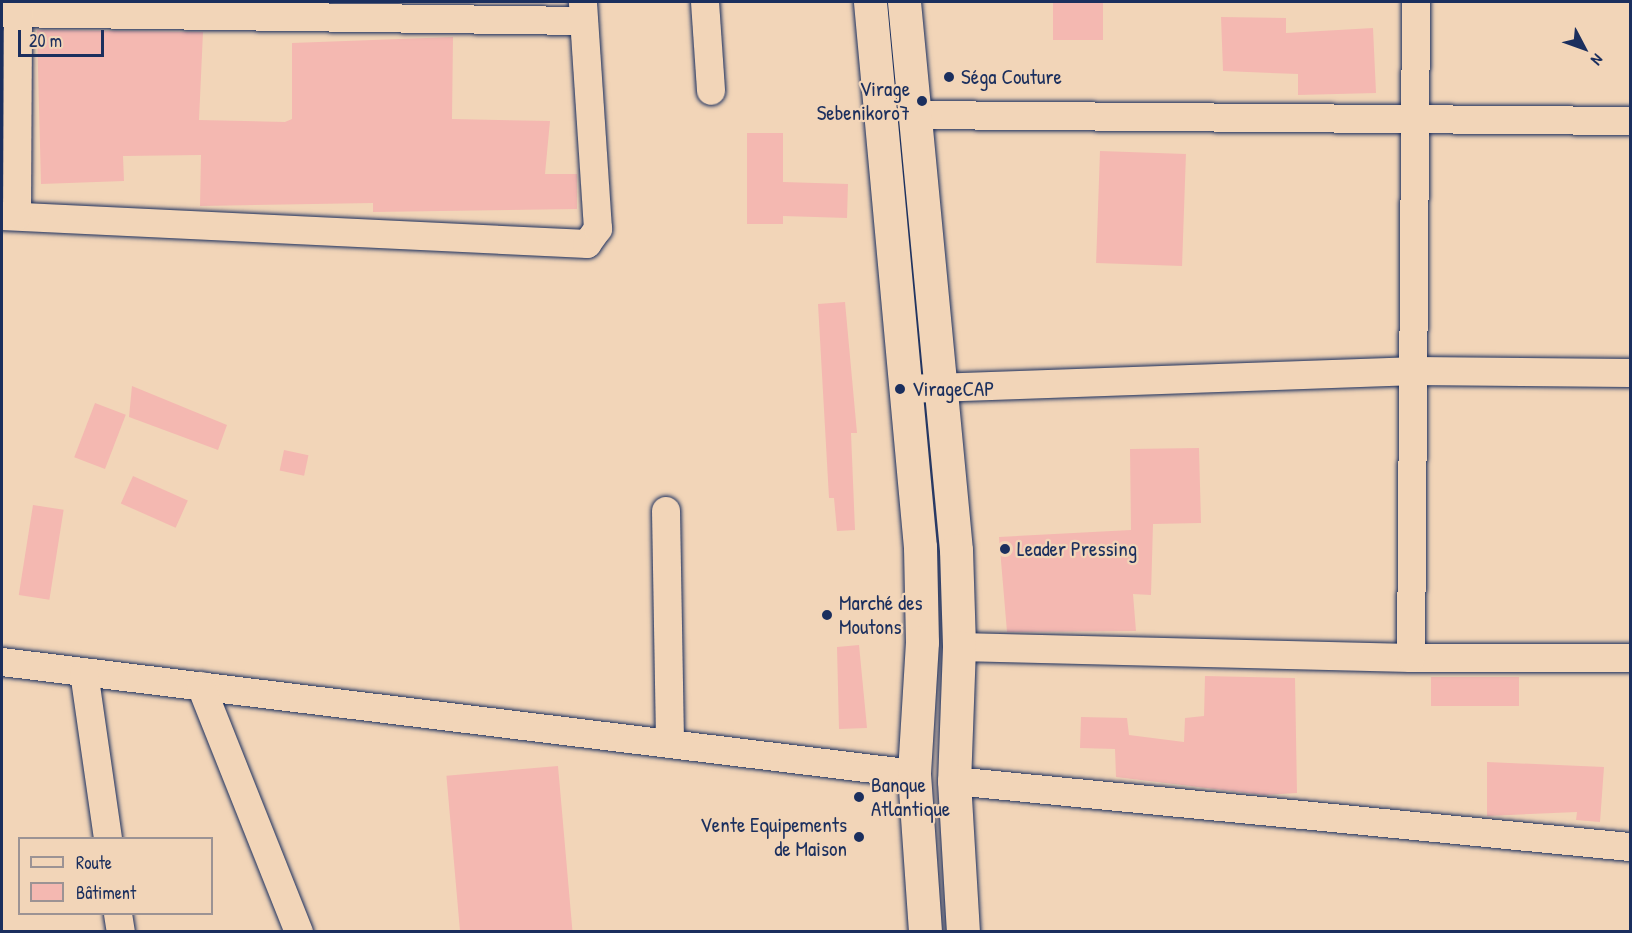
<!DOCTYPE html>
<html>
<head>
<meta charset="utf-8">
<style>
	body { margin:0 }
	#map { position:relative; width:1632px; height:933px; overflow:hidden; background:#f2d5b8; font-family:"Patrick Hand",sans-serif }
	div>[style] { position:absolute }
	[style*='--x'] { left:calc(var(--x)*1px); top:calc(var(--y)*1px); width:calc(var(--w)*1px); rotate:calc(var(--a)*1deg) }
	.building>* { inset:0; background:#f4b8b1; transform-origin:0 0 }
	.roads { filter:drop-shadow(0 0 2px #1b2f5e) drop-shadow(0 0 2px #1b2f5e) }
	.minor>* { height:28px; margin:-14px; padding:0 14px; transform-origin:14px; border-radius:14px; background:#f2d5b8 }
	.highway>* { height:33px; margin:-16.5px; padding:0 16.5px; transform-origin:16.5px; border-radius:16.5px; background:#f2d5b8 }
	.dots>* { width:16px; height:16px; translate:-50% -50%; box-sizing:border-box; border:3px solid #f2d5b8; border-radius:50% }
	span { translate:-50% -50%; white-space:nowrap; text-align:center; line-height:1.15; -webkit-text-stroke:4.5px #f2d5b8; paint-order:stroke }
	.poi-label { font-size:21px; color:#1b2f5e }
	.left { translate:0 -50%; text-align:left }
	.right { translate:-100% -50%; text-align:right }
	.frame { position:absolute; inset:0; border:3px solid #1b2f5e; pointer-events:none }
	.legend { position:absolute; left:18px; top:837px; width:195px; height:78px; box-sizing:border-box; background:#f2d5b8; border:2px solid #9c9394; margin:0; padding:8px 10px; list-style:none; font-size:18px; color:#1b2f5e }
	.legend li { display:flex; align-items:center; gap:12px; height:30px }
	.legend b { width:30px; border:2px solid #9c9394 }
	.north { position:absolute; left:1554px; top:18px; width:60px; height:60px; -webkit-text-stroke:4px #f2d5b8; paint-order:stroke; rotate:131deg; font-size:16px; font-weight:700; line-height:24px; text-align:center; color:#1b2f5e }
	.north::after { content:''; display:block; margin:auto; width:21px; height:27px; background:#1b2f5e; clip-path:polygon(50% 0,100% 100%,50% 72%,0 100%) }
	.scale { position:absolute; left:18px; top:30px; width:86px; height:27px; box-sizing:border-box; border:3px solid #1b2f5e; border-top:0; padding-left:8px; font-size:18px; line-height:21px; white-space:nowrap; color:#1b2f5e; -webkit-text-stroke:4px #f2d5b8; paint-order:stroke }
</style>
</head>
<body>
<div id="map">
	<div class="building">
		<div style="left:1053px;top:2px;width:50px;height:38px"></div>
		<div style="clip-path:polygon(1221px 17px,1286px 18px,1286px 33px,1373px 28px,1376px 93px,1298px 95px,1298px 74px,1223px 71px)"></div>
		<div style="clip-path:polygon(37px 30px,203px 32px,199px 120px,285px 122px,292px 119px,292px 43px,453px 37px,452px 119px,550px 121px,545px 174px,577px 174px,577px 209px,373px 212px,373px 203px,200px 206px,201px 155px,123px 156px,124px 181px,41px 184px)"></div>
		<div style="clip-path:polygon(747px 133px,783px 133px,783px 182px,848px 184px,847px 218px,783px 216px,783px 224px,747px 224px)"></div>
		<div style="left:1100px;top:151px;width:86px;height:112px;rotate:2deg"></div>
		<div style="clip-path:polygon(845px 302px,857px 433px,851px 433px,855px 530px,837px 531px,834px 498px,829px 498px,818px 304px)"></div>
		<div style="clip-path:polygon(132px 386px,227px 425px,218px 450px,129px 417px)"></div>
		<div style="left:95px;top:403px;width:33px;height:58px;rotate:21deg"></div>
		<div style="clip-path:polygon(1199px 448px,1201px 523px,1153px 524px,1151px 595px,1133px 594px,1136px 631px,1007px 632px,999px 537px,1131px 530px,1130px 449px)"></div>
		<div style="left:284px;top:450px;width:25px;height:21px;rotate:12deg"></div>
		<div style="left:133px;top:476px;width:60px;height:30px;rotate:24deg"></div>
		<div style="left:33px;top:505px;width:31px;height:91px;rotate:9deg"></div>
		<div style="clip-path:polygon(859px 645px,867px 728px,839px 729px,837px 647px)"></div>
		<div style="clip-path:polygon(1205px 676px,1295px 678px,1297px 793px,1264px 795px,1116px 777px,1115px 749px,1080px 748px,1081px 717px,1127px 718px,1129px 735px,1184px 742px,1185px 718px,1204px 716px)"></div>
		<div style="left:1519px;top:677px;width:29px;height:88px;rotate:90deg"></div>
		<div style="clip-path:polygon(1487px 762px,1604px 767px,1600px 822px,1576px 820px,1577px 812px,1487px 816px)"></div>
		<div style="left:558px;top:766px;width:167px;height:112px;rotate:85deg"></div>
	</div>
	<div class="roads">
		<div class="minor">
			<div style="--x:705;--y:2;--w:89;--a:86.1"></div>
			<div style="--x:2;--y:13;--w:582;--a:0.79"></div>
			<div style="--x:915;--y:115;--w:715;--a:0.48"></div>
			<div style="--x:2;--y:216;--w:586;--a:2.74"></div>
			<div style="--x:587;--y:244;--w:19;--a:-54"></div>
			<div style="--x:598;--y:229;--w:227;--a:-93.8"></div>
			<div style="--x:17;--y:216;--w:214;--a:-89.7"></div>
			<div style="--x:906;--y:389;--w:508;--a:-2.03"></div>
			<div style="--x:1414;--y:371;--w:216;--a:0.5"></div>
			<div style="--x:666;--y:511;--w:233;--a:89"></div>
			<div style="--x:959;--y:647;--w:452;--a:1.4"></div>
			<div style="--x:1411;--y:658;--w:219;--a:0"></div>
			<div style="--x:1411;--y:658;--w:656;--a:-89.56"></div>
			<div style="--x:2;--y:662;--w:919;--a:7"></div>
			<div style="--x:84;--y:672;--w:168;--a:81.8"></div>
			<div style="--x:201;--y:686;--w:265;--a:68.3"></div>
			<div style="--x:954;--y:781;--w:679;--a:5.58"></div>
			<div style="--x:118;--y:914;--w:18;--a:81"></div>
		</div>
		<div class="highway">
			<div style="--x:870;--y:2;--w:547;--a:84.76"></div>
			<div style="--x:920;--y:547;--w:95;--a:88.8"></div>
			<div style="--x:922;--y:642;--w:132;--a:93.5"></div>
			<div style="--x:914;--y:774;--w:158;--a:86"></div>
			<div style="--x:904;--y:2;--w:550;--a:84.58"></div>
			<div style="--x:956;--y:550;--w:97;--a:88.2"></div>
			<div style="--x:959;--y:647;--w:134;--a:92.1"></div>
			<div style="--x:954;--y:781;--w:151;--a:86.6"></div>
		</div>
	</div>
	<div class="dots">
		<div style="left:949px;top:77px;background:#1b2f5e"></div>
		<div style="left:922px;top:101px;background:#1b2f5e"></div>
		<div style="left:900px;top:389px;background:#1b2f5e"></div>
		<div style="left:1005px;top:549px;background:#1b2f5e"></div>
		<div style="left:827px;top:615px;background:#1b2f5e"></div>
		<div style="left:859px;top:797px;background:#1b2f5e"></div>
		<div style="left:859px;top:837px;background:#1b2f5e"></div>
	</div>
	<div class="poi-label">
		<span class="left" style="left:961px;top:77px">Séga Couture</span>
		<span class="right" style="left:910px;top:101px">Virage<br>Sebenikoro7</span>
		<span class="left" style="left:912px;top:389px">VirageCAP</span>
		<span class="left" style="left:1017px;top:549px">Leader Pressing</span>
		<span class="left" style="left:839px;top:615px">Marché des<br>Moutons</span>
		<span class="left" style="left:871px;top:797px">Banque<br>Atlantique</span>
		<span class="right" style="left:847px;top:837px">Vente Equipements<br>de Maison</span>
	</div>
	<div class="frame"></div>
	<ul class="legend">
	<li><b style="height:8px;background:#f2d5b8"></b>Route</li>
	<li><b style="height:16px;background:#f4b8b1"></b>Bâtiment</li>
	</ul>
	<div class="north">N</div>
	<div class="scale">20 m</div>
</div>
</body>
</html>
